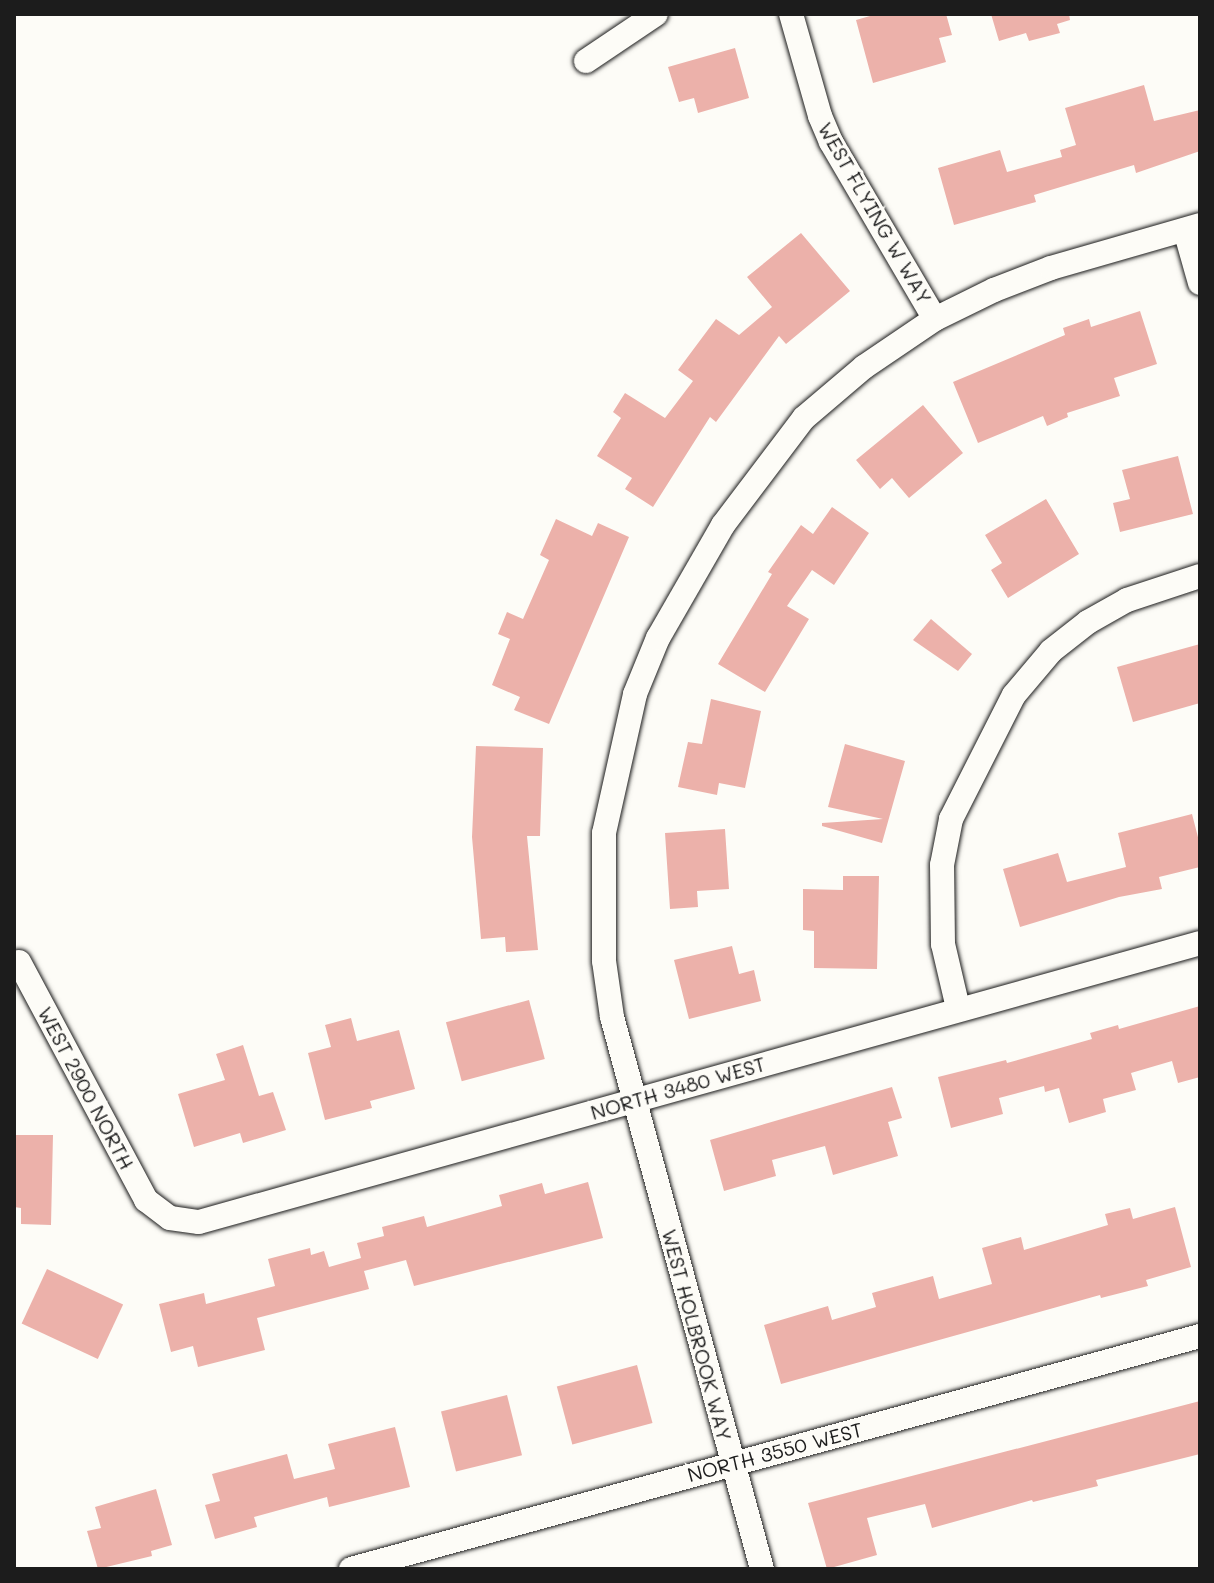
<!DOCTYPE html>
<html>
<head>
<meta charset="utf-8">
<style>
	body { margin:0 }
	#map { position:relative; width:1214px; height:1583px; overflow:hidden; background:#fdfcf7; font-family:Mali,sans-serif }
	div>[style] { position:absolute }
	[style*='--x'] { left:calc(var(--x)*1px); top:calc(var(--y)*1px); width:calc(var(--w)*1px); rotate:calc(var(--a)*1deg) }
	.building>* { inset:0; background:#ecb1aa; transform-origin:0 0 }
	.roads { filter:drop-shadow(0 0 2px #1c1c1c) drop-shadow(0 0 2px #1c1c1c) }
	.street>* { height:24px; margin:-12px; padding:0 12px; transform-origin:12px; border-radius:12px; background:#fdfcf7 }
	span { translate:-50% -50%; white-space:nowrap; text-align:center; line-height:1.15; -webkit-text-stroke:6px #fdfcf7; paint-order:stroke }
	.street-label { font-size:20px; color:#1c1c1c }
	.frame { position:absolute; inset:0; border:16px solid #1c1c1c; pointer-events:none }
</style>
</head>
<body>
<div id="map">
	<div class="building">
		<div style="clip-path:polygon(877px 14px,946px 14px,952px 35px,939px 38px,946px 62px,873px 83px,856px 20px)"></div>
		<div style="clip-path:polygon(991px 14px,1069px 14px,1070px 20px,1057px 24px,1060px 33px,1029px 41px,1026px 33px,999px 41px)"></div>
		<div style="clip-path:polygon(735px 48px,749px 98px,698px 113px,694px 98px,679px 102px,668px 67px)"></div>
		<div style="clip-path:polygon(1144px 85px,1154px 121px,1200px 110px,1200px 151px,1136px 173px,1134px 165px,1034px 195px,1036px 202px,954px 225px,938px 168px,1000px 150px,1007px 172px,1062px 157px,1060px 150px,1076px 145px,1065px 108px)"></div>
		<div style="clip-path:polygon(801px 233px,850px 291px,786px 344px,779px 336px,716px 422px,710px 417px,653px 507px,625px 489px,632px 478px,597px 456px,621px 418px,613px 412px,625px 393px,665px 418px,693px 381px,678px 370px,716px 319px,739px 335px,772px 307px,747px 277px)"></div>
		<div style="clip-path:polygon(1140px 311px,1157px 364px,1114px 378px,1120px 396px,1067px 413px,1068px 417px,1047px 426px,1043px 416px,978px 443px,953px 382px,1065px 335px,1063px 328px,1089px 319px,1091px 327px)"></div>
		<div style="clip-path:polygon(923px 405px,963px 453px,909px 498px,892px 478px,880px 489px,856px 460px)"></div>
		<div style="clip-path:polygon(1178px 456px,1193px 514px,1120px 532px,1113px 503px,1130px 499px,1122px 470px)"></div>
		<div style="clip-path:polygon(1046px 499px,1079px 554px,1008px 598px,991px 570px,1002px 563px,985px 535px)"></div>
		<div style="clip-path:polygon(832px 507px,869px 533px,834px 585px,812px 570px,787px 606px,809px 619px,765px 692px,718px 664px,772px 574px,768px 572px,801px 525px,813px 534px)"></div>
		<div style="clip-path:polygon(556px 519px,592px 536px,598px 523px,629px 537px,549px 724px,514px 710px,520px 697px,492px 685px,510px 639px,498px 634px,507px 612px,523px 619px,549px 560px,540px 555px)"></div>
		<div style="clip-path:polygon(931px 619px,972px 654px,958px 671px,913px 640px)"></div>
		<div style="clip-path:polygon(1200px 644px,1200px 703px,1133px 722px,1117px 667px)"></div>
		<div style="clip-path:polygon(711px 699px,761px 711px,745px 788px,719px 783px,717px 795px,678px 787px,688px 742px,702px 744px)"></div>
		<div style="clip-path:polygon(845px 744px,905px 761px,882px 843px,822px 826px,822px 823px,883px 819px,828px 807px)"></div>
		<div style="clip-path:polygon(476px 746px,543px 748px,540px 836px,527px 836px,538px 950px,506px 952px,505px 937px,481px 939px,472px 837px)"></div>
		<div style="clip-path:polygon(1192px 814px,1200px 845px,1200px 867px,1159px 877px,1162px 889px,1119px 897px,1020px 927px,1003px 869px,1058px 853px,1067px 882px,1126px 867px,1118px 833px)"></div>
		<div style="clip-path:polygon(725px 829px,729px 889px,697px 891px,698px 907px,670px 909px,665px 833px)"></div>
		<div style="clip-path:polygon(843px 876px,879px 876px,877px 969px,814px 968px,814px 931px,803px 930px,803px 889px,843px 890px)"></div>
		<div style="clip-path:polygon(732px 946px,739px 974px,754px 970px,761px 1001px,689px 1019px,674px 960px)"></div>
		<div style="left:529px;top:1000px;width:61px;height:86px;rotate:75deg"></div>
		<div style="clip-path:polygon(1200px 1006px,1200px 1077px,1178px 1083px,1172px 1061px,1131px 1073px,1136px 1090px,1103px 1099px,1106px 1112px,1069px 1123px,1059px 1088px,1045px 1092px,1044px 1086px,999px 1098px,1003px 1114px,951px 1128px,938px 1077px,1006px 1060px,1007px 1063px,1092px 1039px,1090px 1033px,1118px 1025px,1119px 1029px)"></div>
		<div style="clip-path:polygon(351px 1018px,357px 1041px,399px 1030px,415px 1089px,370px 1101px,372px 1108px,325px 1120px,308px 1053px,331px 1047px,325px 1025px)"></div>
		<div style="clip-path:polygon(243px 1045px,259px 1096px,273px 1092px,286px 1130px,243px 1143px,240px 1133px,194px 1147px,178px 1094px,225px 1080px,216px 1054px)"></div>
		<div style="clip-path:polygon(892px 1087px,902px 1118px,888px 1122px,898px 1156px,833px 1175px,825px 1146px,772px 1160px,776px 1176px,724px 1191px,710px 1140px)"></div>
		<div style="clip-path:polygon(14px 1135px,53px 1135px,51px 1225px,21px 1224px,21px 1208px,14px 1207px)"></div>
		<div style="clip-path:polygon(588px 1182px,603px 1238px,414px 1286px,406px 1260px,364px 1271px,369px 1289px,257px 1318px,265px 1350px,198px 1367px,193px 1346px,171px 1352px,159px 1304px,204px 1293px,206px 1304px,275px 1286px,268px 1259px,310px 1248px,311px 1255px,324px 1251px,329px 1267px,361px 1258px,357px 1243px,384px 1236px,382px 1227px,424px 1216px,427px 1227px,502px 1206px,499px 1195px,542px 1183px,545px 1194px)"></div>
		<div style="clip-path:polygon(1175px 1207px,1191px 1267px,1146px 1280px,1148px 1286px,1101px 1298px,1100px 1295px,781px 1384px,764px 1325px,828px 1306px,832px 1320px,876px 1307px,872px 1293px,933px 1276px,939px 1299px,992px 1284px,982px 1248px,1021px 1237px,1024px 1250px,1108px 1225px,1105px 1214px,1130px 1208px,1133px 1219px)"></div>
		<div style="left:47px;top:1269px;width:84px;height:60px;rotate:25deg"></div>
		<div style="left:637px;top:1365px;width:60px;height:83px;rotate:75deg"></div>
		<div style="left:507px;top:1395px;width:62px;height:68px;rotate:76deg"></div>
		<div style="clip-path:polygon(1200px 1401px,1200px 1454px,1096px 1480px,1098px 1486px,1033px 1502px,1032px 1500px,932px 1528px,925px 1504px,867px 1518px,877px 1555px,827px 1569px,808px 1503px)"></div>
		<div style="clip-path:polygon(395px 1427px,410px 1487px,329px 1507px,327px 1497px,254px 1517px,257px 1527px,215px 1539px,205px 1505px,220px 1501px,212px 1474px,287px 1454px,294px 1479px,335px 1469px,328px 1444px)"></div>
		<div style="clip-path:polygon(156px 1489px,172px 1545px,151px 1551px,152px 1556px,98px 1569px,87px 1531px,101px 1528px,95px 1507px)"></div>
	</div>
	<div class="roads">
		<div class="street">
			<div style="--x:791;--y:14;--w:106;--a:74.1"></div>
			<div style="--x:820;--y:116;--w:28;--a:67"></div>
			<div style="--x:831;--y:142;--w:205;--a:59.6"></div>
			<div style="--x:586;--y:61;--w:84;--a:-33.9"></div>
			<div style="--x:1185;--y:230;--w:55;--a:74.2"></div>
			<div style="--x:19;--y:962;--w:270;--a:61.9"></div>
			<div style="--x:146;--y:1200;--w:30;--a:37"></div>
			<div style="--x:170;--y:1218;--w:29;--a:8"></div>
			<div style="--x:199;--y:1222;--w:1039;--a:-15.57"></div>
			<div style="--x:958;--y:1008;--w:66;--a:-103.2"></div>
			<div style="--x:943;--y:944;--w:79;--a:-90.7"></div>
			<div style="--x:942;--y:865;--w:47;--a:-78.9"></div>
			<div style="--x:951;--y:819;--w:139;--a:-63.1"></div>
			<div style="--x:1014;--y:695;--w:57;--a:-49.9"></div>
			<div style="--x:1051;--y:651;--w:47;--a:-38.1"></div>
			<div style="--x:1088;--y:622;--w:45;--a:-29.4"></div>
			<div style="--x:1127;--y:600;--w:77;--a:-18.2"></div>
			<div style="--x:351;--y:1569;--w:880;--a:-15.35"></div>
			<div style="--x:762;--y:1569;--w:572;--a:-105.2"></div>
			<div style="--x:612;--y:1017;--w:57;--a:-98.1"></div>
			<div style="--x:604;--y:961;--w:128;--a:-90"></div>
			<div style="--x:604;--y:833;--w:142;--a:-77.4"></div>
			<div style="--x:635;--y:694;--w:61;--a:-67.7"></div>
			<div style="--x:658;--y:638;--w:130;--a:-60.1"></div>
			<div style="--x:723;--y:525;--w:134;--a:-52.9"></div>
			<div style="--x:804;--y:418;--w:79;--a:-40.4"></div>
			<div style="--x:864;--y:367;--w:86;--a:-34.1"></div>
			<div style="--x:935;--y:319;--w:66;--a:-26.2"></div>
			<div style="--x:994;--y:290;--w:61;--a:-21.1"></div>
			<div style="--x:1051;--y:268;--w:155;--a:-16.1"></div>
		</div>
	</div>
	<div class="street-label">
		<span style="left:875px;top:213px;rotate:60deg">WEST FLYING W WAY</span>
		<span style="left:86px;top:1088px;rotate:62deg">WEST 2900 NORTH</span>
		<span style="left:678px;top:1088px;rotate:-16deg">NORTH 3480 WEST</span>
		<span style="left:697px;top:1335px;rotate:75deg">WEST HOLBROOK WAY</span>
		<span style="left:775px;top:1452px;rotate:-15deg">NORTH 3550 WEST</span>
	</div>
	<div class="frame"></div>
</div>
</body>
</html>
